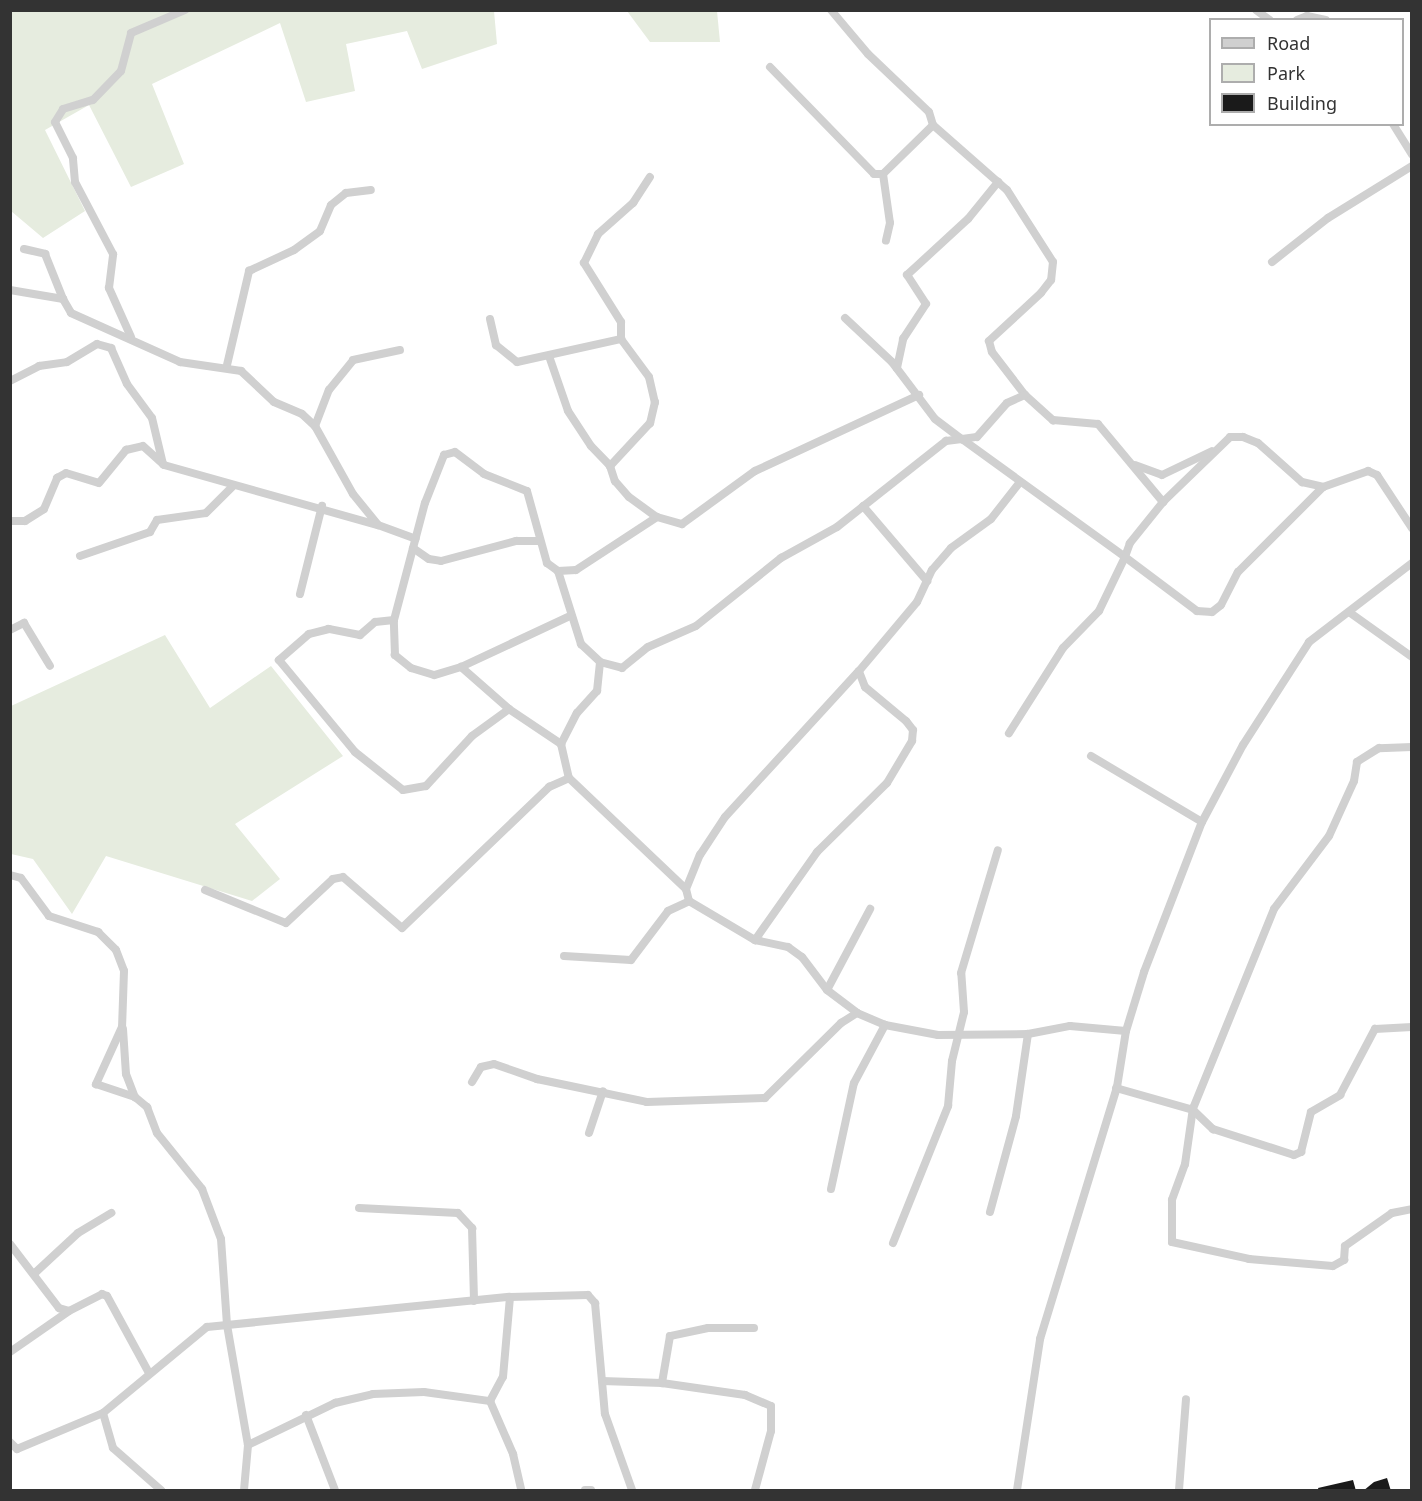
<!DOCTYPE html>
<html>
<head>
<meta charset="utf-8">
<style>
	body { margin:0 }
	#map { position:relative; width:1422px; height:1501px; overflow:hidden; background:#fff; font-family:"Noto Sans",sans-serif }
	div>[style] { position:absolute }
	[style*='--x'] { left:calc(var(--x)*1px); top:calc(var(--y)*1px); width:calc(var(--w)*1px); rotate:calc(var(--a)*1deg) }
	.green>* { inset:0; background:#e6ecdf }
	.building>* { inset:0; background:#1a1a1a }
	.minor>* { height:8px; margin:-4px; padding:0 4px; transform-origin:4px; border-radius:4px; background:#d0d0d0 }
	span { translate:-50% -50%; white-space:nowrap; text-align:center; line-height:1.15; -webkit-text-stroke:6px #fff; paint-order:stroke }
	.frame { position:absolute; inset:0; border:12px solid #333; pointer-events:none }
	.legend { position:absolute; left:1209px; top:18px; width:195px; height:108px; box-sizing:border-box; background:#fff; border:2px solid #adadad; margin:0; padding:8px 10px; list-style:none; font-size:18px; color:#333 }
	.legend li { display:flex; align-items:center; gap:12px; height:30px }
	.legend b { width:30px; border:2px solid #adadad }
</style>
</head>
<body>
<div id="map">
	<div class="green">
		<div style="clip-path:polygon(11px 11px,494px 11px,497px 44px,422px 69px,407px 31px,346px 44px,355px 91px,306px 102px,280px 23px,152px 84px,184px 164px,131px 187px,89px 105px,45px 130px,85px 211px,43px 238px,11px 211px)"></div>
		<div style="clip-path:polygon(627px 11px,717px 11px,720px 42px,650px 42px)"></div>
		<div style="clip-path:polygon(165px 635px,210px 708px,271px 666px,343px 756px,235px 824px,280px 879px,252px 901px,106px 856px,72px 914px,33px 859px,11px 854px,11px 706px)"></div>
	</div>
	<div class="building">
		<div style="clip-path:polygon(1387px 1478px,1391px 1491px,1363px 1491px,1374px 1482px)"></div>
		<div style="clip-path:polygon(1353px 1480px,1356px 1491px,1319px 1491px,1318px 1488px)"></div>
	</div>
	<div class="minor">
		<div style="--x:831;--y:10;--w:57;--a:49.9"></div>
		<div style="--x:868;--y:54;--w:84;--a:43.6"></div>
		<div style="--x:929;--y:112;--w:14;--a:73"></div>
		<div style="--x:1256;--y:10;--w:17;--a:36"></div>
		<div style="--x:1297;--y:20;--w:11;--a:-22"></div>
		<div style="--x:1307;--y:16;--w:19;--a:12"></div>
		<div style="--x:770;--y:67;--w:149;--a:45.8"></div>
		<div style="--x:874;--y:174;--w:9;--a:0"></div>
		<div style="--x:883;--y:174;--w:70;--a:-44.4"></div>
		<div style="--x:933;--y:125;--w:98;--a:41.3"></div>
		<div style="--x:1007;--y:190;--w:85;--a:57.4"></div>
		<div style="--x:1053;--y:262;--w:18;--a:96"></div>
		<div style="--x:1051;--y:280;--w:16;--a:128"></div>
		<div style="--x:1041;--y:293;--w:71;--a:137.3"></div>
		<div style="--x:989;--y:341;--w:11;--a:75"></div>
		<div style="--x:992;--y:352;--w:54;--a:52.5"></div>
		<div style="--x:1025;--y:395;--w:38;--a:42"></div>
		<div style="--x:1053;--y:420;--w:45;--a:5.1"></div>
		<div style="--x:1098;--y:424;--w:102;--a:50.2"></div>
		<div style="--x:1163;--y:502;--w:93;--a:-44.1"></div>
		<div style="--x:1230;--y:437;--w:13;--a:0"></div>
		<div style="--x:1243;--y:437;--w:16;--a:22"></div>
		<div style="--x:1258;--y:443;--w:59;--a:41.6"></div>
		<div style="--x:1302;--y:482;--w:22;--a:13"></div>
		<div style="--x:1323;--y:487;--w:48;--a:-19.6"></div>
		<div style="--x:1368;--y:471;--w:10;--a:24"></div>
		<div style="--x:1377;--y:475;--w:64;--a:56.6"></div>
		<div style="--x:1393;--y:124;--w:36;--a:58"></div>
		<div style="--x:883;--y:174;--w:49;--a:81.9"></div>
		<div style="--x:890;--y:223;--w:18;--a:103"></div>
		<div style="--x:24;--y:249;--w:22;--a:13"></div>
		<div style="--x:45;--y:254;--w:48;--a:68.2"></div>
		<div style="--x:1272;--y:262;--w:71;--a:-38.2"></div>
		<div style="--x:1328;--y:218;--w:99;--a:-31.8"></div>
		<div style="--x:10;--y:290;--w:54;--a:9.6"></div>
		<div style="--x:63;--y:299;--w:16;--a:60"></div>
		<div style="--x:71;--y:313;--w:120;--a:24.2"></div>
		<div style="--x:180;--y:362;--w:62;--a:8.4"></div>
		<div style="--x:241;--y:371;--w:45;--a:43.2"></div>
		<div style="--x:274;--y:402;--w:30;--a:23"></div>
		<div style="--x:302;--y:414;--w:18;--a:43"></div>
		<div style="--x:315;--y:426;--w:78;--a:60.8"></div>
		<div style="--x:353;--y:494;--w:40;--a:51"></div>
		<div style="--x:378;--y:525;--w:40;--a:20.2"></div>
		<div style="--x:845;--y:318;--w:64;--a:43.1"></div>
		<div style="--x:892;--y:362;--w:71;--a:53"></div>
		<div style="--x:935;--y:419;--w:34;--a:37"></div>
		<div style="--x:962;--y:439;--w:15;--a:-8"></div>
		<div style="--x:977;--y:437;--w:45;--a:-48.6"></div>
		<div style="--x:1007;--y:403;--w:20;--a:-24"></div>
		<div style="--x:490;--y:319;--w:27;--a:77"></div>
		<div style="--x:496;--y:345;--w:27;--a:39"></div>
		<div style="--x:517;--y:362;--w:107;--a:-12.5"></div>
		<div style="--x:621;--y:339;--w:47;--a:53.6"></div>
		<div style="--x:649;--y:377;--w:26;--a:77"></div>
		<div style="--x:655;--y:402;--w:22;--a:103"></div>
		<div style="--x:650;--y:423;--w:59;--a:132.9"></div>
		<div style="--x:610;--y:466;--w:16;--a:72"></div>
		<div style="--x:615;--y:481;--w:21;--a:49"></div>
		<div style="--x:629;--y:497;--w:34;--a:36"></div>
		<div style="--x:131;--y:337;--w:54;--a:-114.2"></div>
		<div style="--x:109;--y:288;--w:34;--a:-83"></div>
		<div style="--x:113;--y:254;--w:81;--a:-117.8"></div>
		<div style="--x:75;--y:182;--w:24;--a:-95"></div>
		<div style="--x:73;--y:158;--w:40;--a:-116.6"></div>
		<div style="--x:55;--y:122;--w:15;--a:-58"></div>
		<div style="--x:63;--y:109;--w:31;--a:-17"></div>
		<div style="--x:93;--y:100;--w:40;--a:-46"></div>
		<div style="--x:121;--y:71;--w:39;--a:-75"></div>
		<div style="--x:131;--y:33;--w:59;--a:-23.1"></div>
		<div style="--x:621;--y:339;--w:17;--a:-90"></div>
		<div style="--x:621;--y:322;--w:70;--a:-122.1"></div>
		<div style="--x:584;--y:263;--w:32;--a:-64"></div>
		<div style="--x:598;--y:234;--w:47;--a:-41.5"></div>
		<div style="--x:633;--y:203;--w:31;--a:-57"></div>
		<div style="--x:549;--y:356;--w:58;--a:70.9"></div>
		<div style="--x:568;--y:411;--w:42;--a:56.7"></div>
		<div style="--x:591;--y:446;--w:28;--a:46"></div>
		<div style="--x:227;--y:365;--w:97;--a:-76.8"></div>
		<div style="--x:249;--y:271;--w:50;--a:-25"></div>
		<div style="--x:294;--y:250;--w:32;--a:-36"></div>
		<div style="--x:320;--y:231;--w:28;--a:-67"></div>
		<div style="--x:331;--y:205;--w:19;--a:-39"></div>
		<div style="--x:346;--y:193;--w:25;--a:-7"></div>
		<div style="--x:897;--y:368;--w:30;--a:-78"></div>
		<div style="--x:903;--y:339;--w:42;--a:-56.7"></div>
		<div style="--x:926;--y:304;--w:35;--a:-123"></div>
		<div style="--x:907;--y:275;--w:83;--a:-42.6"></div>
		<div style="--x:968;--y:219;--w:48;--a:-51"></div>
		<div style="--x:10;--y:381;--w:33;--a:-27"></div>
		<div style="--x:39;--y:366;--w:28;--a:-8"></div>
		<div style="--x:67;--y:362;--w:35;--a:-31"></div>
		<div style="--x:97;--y:344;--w:15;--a:16"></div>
		<div style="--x:111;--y:348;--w:39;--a:66"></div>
		<div style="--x:127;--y:384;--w:42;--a:53.7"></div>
		<div style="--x:152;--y:418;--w:47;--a:76.6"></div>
		<div style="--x:315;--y:426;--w:39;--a:-69"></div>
		<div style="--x:329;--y:390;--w:38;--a:-51"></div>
		<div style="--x:353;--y:360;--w:48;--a:-12"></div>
		<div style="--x:1135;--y:465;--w:29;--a:20"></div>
		<div style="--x:1162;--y:475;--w:55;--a:-25.6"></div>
		<div style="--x:1163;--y:502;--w:53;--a:128.8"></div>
		<div style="--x:1130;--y:543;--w:15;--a:110"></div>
		<div style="--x:1125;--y:557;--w:90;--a:36.9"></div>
		<div style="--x:1197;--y:611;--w:15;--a:4"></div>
		<div style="--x:1212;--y:612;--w:11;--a:-38"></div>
		<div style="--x:1221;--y:605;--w:37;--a:-63"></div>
		<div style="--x:1238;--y:572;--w:120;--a:-45"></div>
		<div style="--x:863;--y:506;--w:99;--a:49.5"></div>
		<div style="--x:10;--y:521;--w:15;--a:0"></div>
		<div style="--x:25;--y:521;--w:22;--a:-32"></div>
		<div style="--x:44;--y:509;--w:34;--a:-67"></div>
		<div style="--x:57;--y:478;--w:10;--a:-29"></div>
		<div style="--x:66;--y:473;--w:34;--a:17"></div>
		<div style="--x:99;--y:483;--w:43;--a:-50.7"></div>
		<div style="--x:126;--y:450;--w:17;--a:-13"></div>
		<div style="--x:143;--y:446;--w:28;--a:42"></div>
		<div style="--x:164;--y:465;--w:222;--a:15.7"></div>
		<div style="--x:413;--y:548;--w:19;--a:35"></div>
		<div style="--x:429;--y:559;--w:12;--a:9"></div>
		<div style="--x:441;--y:561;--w:78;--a:-14.9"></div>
		<div style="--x:516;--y:541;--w:22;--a:0"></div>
		<div style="--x:80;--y:556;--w:74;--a:-18.9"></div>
		<div style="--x:150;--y:532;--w:14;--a:-60"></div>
		<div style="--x:157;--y:520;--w:49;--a:-8.1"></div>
		<div style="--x:206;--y:513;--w:37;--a:-45"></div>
		<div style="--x:558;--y:571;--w:77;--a:72.5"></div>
		<div style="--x:581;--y:644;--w:26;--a:43"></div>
		<div style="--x:600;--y:662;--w:23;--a:15"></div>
		<div style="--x:622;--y:668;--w:33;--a:-39"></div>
		<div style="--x:648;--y:647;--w:52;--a:-23.6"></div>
		<div style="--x:696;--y:626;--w:109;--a:-38.7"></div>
		<div style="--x:781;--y:558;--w:64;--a:-29"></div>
		<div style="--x:837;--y:527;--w:139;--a:-38.3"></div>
		<div style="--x:946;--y:441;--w:16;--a:-7"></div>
		<div style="--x:962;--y:439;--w:201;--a:35.9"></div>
		<div style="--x:1125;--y:557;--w:60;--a:115.7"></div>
		<div style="--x:1099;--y:611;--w:52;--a:134.2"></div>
		<div style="--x:1063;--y:648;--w:101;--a:122.4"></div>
		<div style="--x:300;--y:594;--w:91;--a:-76"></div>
		<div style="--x:1349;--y:612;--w:77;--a:35.5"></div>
		<div style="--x:394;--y:620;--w:121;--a:-75.2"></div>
		<div style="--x:425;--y:503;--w:52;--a:-68.4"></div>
		<div style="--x:444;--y:455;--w:11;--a:-15"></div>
		<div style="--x:455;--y:452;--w:36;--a:37"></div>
		<div style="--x:484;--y:474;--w:46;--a:21.6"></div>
		<div style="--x:527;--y:491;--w:75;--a:74.5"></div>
		<div style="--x:547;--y:563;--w:14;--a:36"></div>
		<div style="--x:558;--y:571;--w:18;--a:-3"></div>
		<div style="--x:576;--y:570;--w:97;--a:-33.2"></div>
		<div style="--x:657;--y:517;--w:26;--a:16"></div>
		<div style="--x:682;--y:524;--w:90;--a:-36"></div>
		<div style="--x:755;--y:471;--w:181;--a:-24.9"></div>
		<div style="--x:10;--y:630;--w:16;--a:-27"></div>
		<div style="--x:24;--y:623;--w:50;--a:58.8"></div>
		<div style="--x:461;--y:667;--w:120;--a:-25.1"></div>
		<div style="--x:509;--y:709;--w:64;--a:-138.8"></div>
		<div style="--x:461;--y:667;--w:28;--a:163"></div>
		<div style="--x:434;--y:675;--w:24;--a:-163"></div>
		<div style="--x:411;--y:668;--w:21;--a:-141"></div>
		<div style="--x:395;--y:655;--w:35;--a:-92"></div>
		<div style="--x:394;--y:620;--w:19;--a:174"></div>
		<div style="--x:375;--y:622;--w:20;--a:139"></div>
		<div style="--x:360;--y:635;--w:32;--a:-169"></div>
		<div style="--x:329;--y:629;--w:21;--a:166"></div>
		<div style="--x:309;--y:634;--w:40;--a:139"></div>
		<div style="--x:279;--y:660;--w:119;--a:50.4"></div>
		<div style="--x:355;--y:752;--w:61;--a:38.4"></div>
		<div style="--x:403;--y:790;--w:23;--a:-10"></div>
		<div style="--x:426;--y:786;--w:68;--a:-47.4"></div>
		<div style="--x:472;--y:736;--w:46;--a:-36.1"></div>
		<div style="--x:509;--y:709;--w:63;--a:33.9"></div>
		<div style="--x:561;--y:744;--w:35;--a:77"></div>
		<div style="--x:569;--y:778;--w:161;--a:43.5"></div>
		<div style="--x:686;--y:889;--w:12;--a:76"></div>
		<div style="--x:689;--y:901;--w:77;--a:30.6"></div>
		<div style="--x:755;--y:940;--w:34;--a:12"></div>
		<div style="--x:788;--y:947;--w:17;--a:36"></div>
		<div style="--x:802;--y:957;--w:41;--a:52.9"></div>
		<div style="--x:827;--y:990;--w:38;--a:37"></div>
		<div style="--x:857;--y:1013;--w:30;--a:23"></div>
		<div style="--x:885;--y:1025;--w:54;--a:10.7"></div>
		<div style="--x:938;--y:1035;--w:90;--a:-0.6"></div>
		<div style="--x:1028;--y:1034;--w:43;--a:-10.8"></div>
		<div style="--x:1070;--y:1026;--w:56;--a:5.1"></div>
		<div style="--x:561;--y:744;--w:35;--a:-63"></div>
		<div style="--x:577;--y:713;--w:30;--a:-48"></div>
		<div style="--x:597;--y:691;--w:29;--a:-84"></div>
		<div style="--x:1412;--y:747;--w:33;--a:178"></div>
		<div style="--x:1379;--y:748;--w:26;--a:148"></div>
		<div style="--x:1357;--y:762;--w:19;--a:99"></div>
		<div style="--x:1354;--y:781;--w:60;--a:114.4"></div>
		<div style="--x:1329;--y:836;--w:91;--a:127"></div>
		<div style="--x:1274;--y:909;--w:215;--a:112.1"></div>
		<div style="--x:1193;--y:1108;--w:57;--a:98.1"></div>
		<div style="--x:1185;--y:1164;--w:38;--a:110"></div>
		<div style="--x:1172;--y:1200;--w:42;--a:90"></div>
		<div style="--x:1172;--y:1242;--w:79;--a:12.4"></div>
		<div style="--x:1249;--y:1259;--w:84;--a:4.8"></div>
		<div style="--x:1333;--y:1266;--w:13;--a:-29"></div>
		<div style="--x:1344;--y:1260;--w:14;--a:-86"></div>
		<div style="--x:1345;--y:1246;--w:57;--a:-35.1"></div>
		<div style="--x:1392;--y:1213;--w:20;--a:-11"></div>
		<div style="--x:1091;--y:756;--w:129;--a:30.7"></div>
		<div style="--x:10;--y:875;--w:11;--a:15"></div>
		<div style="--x:21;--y:878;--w:47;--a:53.6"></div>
		<div style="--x:49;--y:916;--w:52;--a:18.1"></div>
		<div style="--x:98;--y:932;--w:25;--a:45"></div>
		<div style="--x:116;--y:950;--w:22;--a:69"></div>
		<div style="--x:124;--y:971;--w:56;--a:92"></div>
		<div style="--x:122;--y:1027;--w:63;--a:114.5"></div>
		<div style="--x:96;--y:1084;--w:41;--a:18.4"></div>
		<div style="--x:135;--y:1097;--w:16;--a:40"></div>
		<div style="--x:147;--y:1107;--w:28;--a:69"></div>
		<div style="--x:157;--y:1133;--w:72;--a:51.2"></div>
		<div style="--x:202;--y:1189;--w:53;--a:69.2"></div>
		<div style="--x:221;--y:1239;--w:86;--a:86"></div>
		<div style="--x:227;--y:1325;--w:122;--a:80.1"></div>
		<div style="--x:686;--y:889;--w:37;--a:-68"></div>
		<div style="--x:700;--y:855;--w:45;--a:-56.7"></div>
		<div style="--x:725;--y:817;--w:198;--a:-47.5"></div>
		<div style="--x:859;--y:671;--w:90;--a:-50"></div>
		<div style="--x:917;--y:602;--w:35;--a:-65"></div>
		<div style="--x:932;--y:570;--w:29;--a:-49"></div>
		<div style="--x:951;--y:548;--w:49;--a:-35.9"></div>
		<div style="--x:991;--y:519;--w:47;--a:-51.9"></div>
		<div style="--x:205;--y:890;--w:87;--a:22.2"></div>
		<div style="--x:286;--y:923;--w:64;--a:-43.1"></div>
		<div style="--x:333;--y:879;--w:10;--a:-11"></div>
		<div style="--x:343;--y:877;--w:78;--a:40.8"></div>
		<div style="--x:402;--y:928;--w:204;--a:-43.8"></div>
		<div style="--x:549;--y:787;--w:22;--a:-24"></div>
		<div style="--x:755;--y:940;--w:108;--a:-54.8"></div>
		<div style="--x:817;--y:852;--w:98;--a:-44.6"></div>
		<div style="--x:887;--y:783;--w:49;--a:-59.2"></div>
		<div style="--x:912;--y:741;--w:11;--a:-85"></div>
		<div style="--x:913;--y:730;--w:11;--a:-128"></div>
		<div style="--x:906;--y:721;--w:53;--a:-140.3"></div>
		<div style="--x:865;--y:687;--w:17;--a:-111"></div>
		<div style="--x:564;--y:956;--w:67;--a:3.4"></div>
		<div style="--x:631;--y:960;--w:61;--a:-52.9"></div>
		<div style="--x:668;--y:911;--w:23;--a:-25"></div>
		<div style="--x:827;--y:990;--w:92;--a:-62"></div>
		<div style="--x:123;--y:1029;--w:45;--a:86.2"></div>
		<div style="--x:126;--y:1074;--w:25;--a:69"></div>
		<div style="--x:472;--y:1082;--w:17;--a:-59"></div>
		<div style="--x:481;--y:1067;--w:13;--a:-13"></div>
		<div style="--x:494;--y:1064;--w:46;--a:19.2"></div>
		<div style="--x:537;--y:1079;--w:112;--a:11.8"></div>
		<div style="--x:647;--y:1102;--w:118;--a:-1.9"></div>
		<div style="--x:765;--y:1098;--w:107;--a:-44.6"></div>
		<div style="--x:841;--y:1023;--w:19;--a:-32"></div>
		<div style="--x:1116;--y:1088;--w:80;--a:15.9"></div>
		<div style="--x:1193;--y:1110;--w:28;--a:44"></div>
		<div style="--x:1213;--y:1129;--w:85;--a:17.8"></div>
		<div style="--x:1294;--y:1155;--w:8;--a:-23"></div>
		<div style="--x:1301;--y:1152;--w:41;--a:-76"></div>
		<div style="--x:1311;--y:1112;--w:34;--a:-30"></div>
		<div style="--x:1340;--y:1095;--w:75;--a:-62.1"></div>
		<div style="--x:1375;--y:1029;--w:37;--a:-3"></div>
		<div style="--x:589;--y:1133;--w:44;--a:-71.6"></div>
		<div style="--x:831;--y:1189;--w:108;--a:-77.8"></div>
		<div style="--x:854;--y:1083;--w:66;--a:-61.9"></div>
		<div style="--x:359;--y:1208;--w:99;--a:2.9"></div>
		<div style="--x:458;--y:1213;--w:21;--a:47"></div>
		<div style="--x:472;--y:1228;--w:73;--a:88.4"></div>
		<div style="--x:990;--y:1212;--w:99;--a:-74.8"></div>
		<div style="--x:1016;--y:1116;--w:83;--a:-81.7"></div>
		<div style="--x:893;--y:1243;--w:148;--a:-68.1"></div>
		<div style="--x:948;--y:1106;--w:45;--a:-84.9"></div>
		<div style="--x:952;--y:1061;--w:50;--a:-76.2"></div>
		<div style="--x:964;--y:1012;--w:39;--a:-94"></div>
		<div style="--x:961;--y:973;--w:128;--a:-73.3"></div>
		<div style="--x:10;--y:1244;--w:81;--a:52.6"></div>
		<div style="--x:59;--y:1308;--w:10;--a:17"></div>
		<div style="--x:69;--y:1311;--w:37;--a:-27"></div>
		<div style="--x:102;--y:1294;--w:5;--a:22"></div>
		<div style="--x:107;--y:1296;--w:88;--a:61.4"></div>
		<div style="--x:36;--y:1272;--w:57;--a:-42.9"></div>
		<div style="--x:78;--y:1233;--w:39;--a:-31"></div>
		<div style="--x:754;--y:1328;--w:46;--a:180"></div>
		<div style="--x:708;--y:1328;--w:39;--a:168"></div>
		<div style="--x:670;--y:1336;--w:48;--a:99.7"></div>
		<div style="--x:662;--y:1383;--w:84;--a:8.2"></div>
		<div style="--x:745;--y:1395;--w:28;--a:23"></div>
		<div style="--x:771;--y:1406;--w:25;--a:90"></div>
		<div style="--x:771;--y:1431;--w:61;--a:105.2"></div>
		<div style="--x:10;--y:1352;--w:72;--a:-34.8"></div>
		<div style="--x:602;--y:1381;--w:60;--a:1.9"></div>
		<div style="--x:490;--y:1401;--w:27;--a:-62"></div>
		<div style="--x:503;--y:1377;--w:80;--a:-85"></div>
		<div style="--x:103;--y:1413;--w:36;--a:74"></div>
		<div style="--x:113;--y:1448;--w:64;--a:41.2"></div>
		<div style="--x:306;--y:1415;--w:80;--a:68.9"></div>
		<div style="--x:10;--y:1442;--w:10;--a:45"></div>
		<div style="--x:17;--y:1449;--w:93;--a:-22.7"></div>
		<div style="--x:103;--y:1413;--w:135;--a:-39.6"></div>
		<div style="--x:207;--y:1327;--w:304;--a:-5.7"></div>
		<div style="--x:510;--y:1297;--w:78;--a:-1.5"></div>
		<div style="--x:588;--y:1295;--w:11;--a:49"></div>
		<div style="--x:595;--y:1303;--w:111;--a:84.9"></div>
		<div style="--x:605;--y:1414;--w:81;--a:70.4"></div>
		<div style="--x:244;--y:1490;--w:45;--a:-84.9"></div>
		<div style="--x:248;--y:1445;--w:97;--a:-25.8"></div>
		<div style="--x:335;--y:1403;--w:39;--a:-13"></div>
		<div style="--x:373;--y:1394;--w:51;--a:-2.2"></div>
		<div style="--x:424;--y:1392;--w:67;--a:7.8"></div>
		<div style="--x:490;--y:1401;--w:58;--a:66.5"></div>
		<div style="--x:513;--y:1454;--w:37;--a:77"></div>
		<div style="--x:585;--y:1490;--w:6;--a:0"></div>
		<div style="--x:1017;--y:1490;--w:153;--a:-81.3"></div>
		<div style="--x:1040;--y:1339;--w:264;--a:-73"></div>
		<div style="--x:1117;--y:1087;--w:57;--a:-80.9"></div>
		<div style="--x:1126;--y:1031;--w:62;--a:-73"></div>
		<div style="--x:1144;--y:972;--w:161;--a:-68.9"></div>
		<div style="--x:1202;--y:822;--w:87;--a:-62"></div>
		<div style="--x:1243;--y:745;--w:122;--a:-57.3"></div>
		<div style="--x:1309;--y:642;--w:130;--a:-37.5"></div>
		<div style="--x:1179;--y:1490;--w:91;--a:-85.6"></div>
	</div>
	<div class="frame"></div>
	<ul class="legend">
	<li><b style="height:8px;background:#d0d0d0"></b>Road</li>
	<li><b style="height:16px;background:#e6ecdf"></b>Park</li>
	<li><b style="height:16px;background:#1a1a1a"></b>Building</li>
	</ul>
</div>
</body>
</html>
